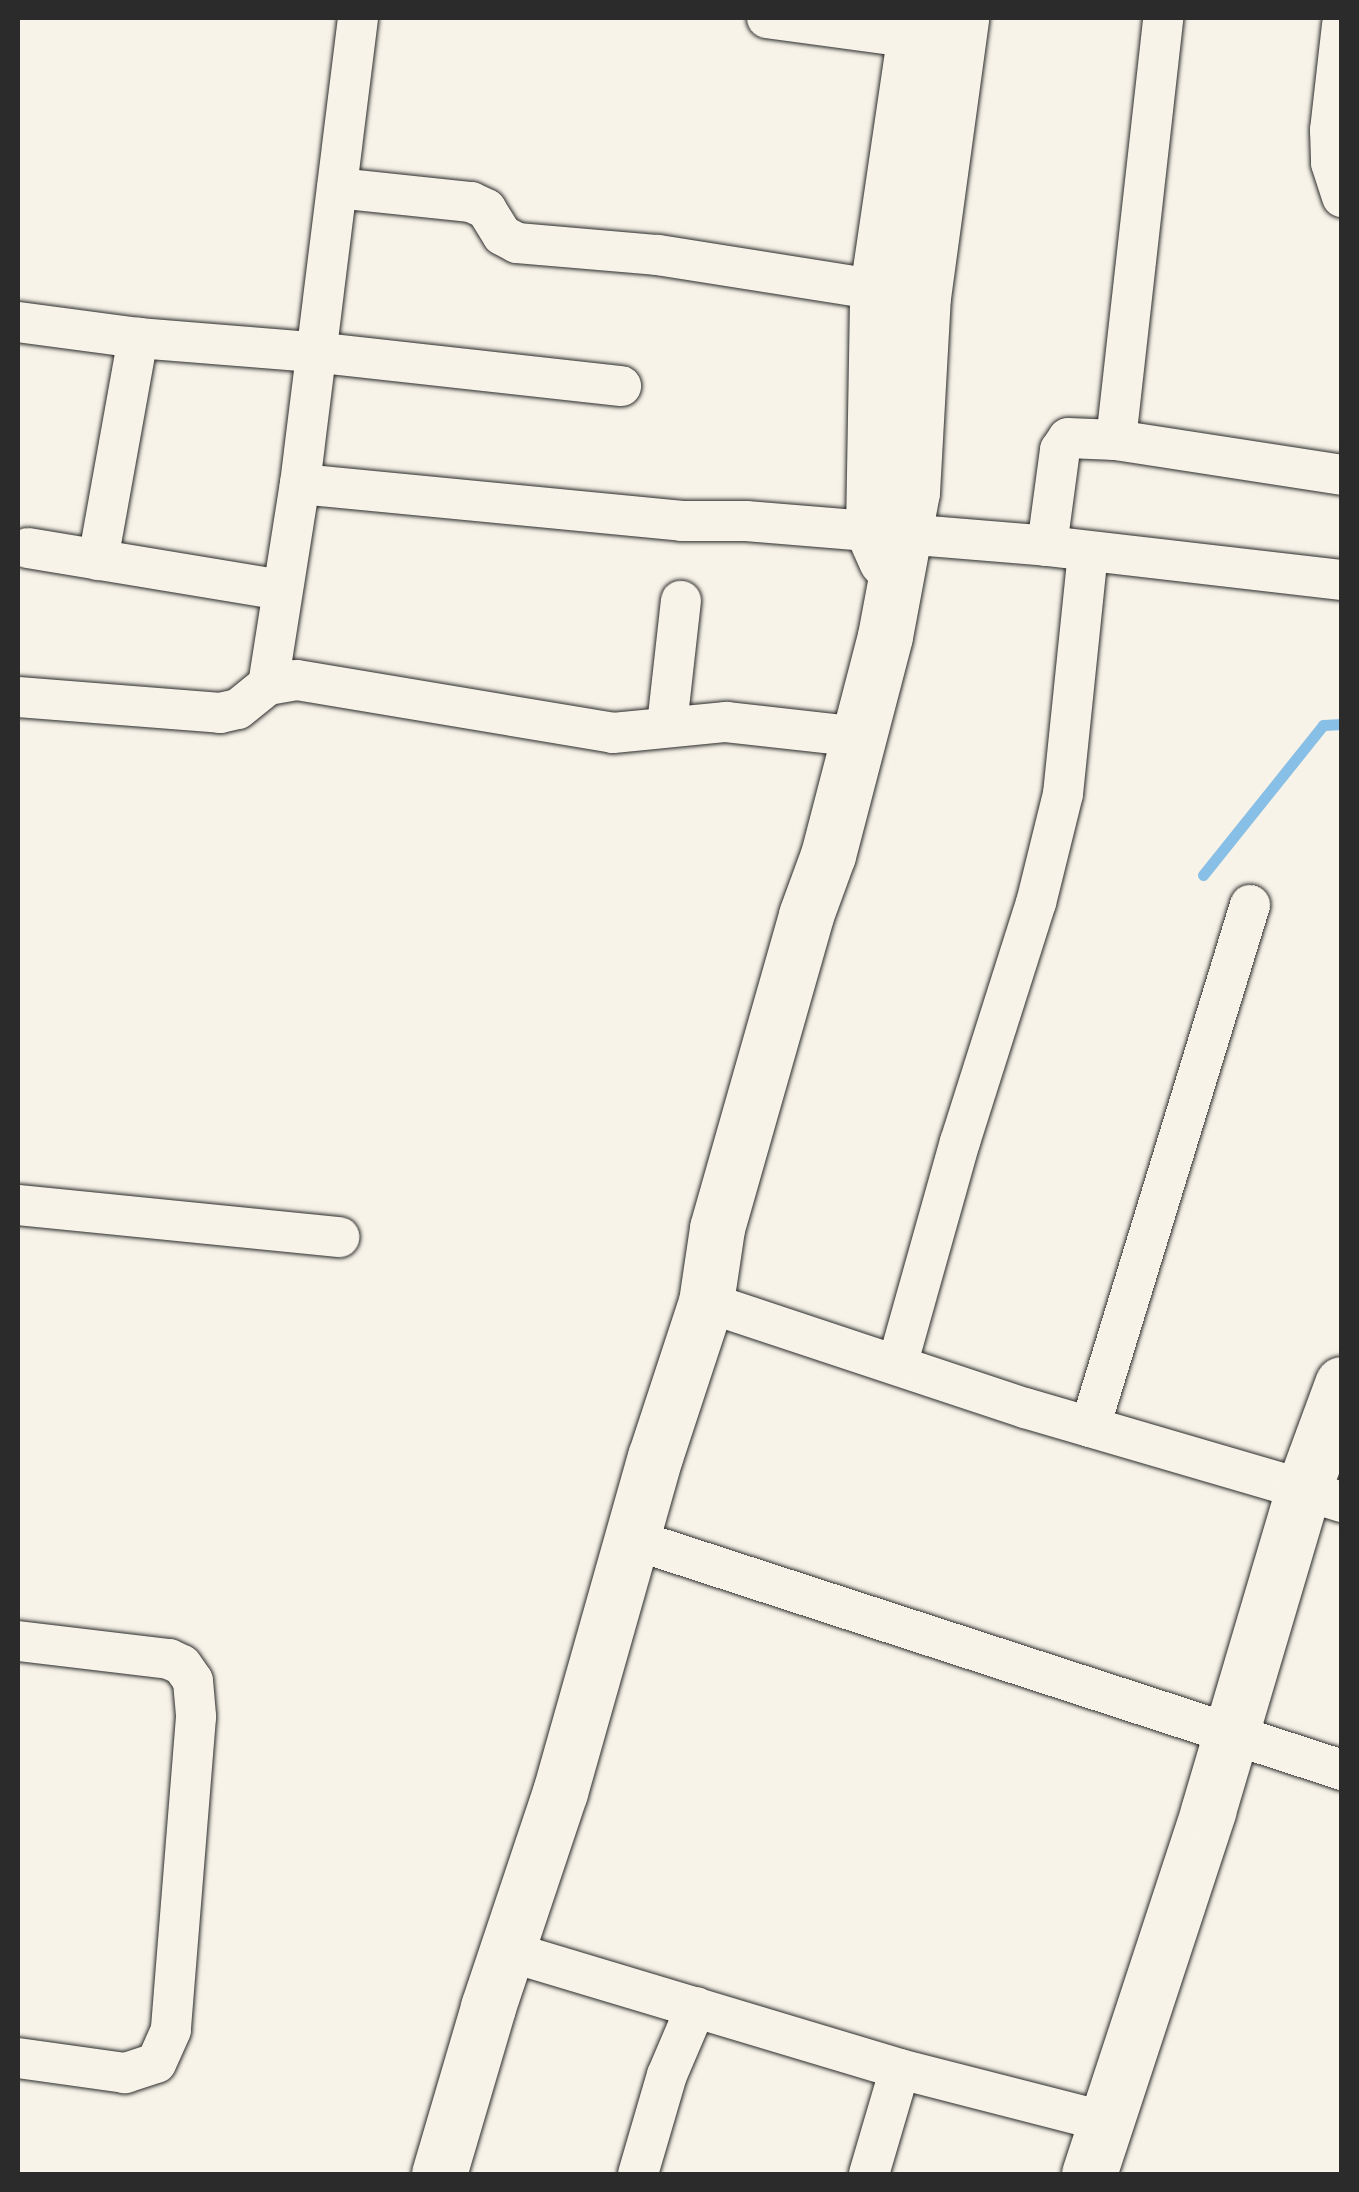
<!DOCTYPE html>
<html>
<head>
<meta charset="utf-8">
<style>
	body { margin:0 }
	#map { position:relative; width:1359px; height:2192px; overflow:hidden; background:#f7f3e8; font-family:"Balsamiq Sans",sans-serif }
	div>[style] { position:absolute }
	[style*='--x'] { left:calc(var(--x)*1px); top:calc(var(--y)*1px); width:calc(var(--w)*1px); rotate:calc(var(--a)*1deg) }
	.stream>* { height:11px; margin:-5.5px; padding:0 5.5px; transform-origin:5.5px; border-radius:5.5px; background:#88bfe6 }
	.roads { filter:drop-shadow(0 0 2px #2b2b2b) drop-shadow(0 0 2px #2b2b2b) }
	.street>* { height:40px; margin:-20px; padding:0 20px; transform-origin:20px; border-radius:20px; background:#f7f3e8 }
	.secondary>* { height:55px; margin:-27.5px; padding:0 27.5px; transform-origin:27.5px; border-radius:27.5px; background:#f7f3e8 }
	span { translate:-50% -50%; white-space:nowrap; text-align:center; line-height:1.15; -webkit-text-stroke:8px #f7f3e8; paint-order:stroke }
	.frame { position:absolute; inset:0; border:20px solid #2b2b2b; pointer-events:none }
</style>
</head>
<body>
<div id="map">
	<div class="stream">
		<div style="--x:1203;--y:875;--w:192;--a:-51.3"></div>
		<div style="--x:1323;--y:725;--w:19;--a:-3"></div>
	</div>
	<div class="roads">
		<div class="street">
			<div style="--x:358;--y:18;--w:470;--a:97.1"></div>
			<div style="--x:300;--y:484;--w:384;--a:5.5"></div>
			<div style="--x:682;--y:521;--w:64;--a:0"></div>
			<div style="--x:746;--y:521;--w:302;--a:4.7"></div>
			<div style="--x:1047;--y:546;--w:297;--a:6.6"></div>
			<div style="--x:767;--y:18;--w:173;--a:7.7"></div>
			<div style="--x:1342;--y:25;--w:106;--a:96.5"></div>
			<div style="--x:1330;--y:130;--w:33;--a:88"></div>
			<div style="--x:1331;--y:163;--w:36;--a:72"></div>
			<div style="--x:337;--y:188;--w:135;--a:6"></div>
			<div style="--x:471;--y:202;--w:17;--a:25"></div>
			<div style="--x:486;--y:209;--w:31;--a:58"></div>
			<div style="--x:502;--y:235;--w:17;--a:28"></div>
			<div style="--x:517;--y:243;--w:142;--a:4.9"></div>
			<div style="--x:658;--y:255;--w:250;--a:9"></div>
			<div style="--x:18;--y:322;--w:121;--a:7.6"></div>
			<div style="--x:1116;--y:440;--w:425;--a:-83.6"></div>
			<div style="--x:1047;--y:546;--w:97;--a:-82.3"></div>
			<div style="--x:1060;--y:450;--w:14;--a:-56"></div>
			<div style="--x:1068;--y:438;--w:48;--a:2.4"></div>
			<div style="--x:1116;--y:440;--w:229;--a:8.8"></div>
			<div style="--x:28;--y:548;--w:257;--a:9.4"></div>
			<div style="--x:98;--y:560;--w:226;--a:-79.8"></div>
			<div style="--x:138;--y:338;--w:176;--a:4.6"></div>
			<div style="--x:313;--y:352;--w:310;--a:6.3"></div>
			<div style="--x:268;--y:685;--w:204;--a:-81"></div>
			<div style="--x:18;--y:697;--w:203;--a:4.5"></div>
			<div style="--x:220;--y:713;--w:18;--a:-13"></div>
			<div style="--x:238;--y:709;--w:38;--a:-39"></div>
			<div style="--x:268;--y:685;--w:29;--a:-10"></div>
			<div style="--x:297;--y:680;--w:320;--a:9.5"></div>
			<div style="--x:613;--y:733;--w:114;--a:-5.6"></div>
			<div style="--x:726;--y:722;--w:134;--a:6.4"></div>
			<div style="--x:667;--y:725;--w:125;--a:-83.6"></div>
			<div style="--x:18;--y:1205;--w:323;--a:5.7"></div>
			<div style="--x:706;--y:1302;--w:336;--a:18.4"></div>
			<div style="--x:1025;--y:1408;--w:293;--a:16.3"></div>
			<div style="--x:898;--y:1362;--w:229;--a:-74.3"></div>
			<div style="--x:960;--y:1142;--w:251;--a:-72.4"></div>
			<div style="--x:1036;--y:903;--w:112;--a:-76.1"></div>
			<div style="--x:1063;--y:794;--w:244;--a:-84.1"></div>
			<div style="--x:1090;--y:1427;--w:546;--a:-72.96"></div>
			<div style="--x:1303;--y:1490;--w:41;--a:17.1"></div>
			<div style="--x:632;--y:1539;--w:747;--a:18.02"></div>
			<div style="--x:18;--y:1641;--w:152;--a:6.8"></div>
			<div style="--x:169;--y:1659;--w:14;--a:25"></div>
			<div style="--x:182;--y:1665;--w:19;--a:55"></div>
			<div style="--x:193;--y:1681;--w:36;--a:85"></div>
			<div style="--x:196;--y:1717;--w:314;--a:94.6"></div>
			<div style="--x:171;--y:2030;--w:36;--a:114"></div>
			<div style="--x:156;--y:2063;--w:33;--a:162"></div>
			<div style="--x:125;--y:2073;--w:108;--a:-172"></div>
			<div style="--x:507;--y:1951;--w:410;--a:16.7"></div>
			<div style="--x:900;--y:2069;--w:213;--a:14.4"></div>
			<div style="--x:638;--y:2174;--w:103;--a:-73.7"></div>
			<div style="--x:667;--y:2075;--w:74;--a:-66.9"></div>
			<div style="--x:869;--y:2174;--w:109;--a:-73.6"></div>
		</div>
		<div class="secondary">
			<div style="--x:886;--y:560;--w:32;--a:-114"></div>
			<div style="--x:873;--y:531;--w:241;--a:-89"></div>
			<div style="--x:877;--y:290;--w:275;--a:-81.6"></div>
			<div style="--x:439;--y:2174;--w:174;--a:-73.6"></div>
			<div style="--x:488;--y:2007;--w:227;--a:-71.5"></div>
			<div style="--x:560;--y:1792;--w:348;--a:-74.2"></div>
			<div style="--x:655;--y:1457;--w:163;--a:-71.8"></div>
			<div style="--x:706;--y:1302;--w:75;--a:-81.5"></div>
			<div style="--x:717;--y:1228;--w:325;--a:-74.1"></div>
			<div style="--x:806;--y:915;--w:64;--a:-69.9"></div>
			<div style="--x:828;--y:855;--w:226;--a:-75.4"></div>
			<div style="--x:885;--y:636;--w:147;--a:-79.4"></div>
			<div style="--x:912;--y:492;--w:195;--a:-86.8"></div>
			<div style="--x:923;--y:297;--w:282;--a:-82.2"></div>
			<div style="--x:1089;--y:2174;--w:382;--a:-71.8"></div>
			<div style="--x:1208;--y:1811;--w:335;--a:-73.5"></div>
			<div style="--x:1303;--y:1490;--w:113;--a:-69.8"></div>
		</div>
	</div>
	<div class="frame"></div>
</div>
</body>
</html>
